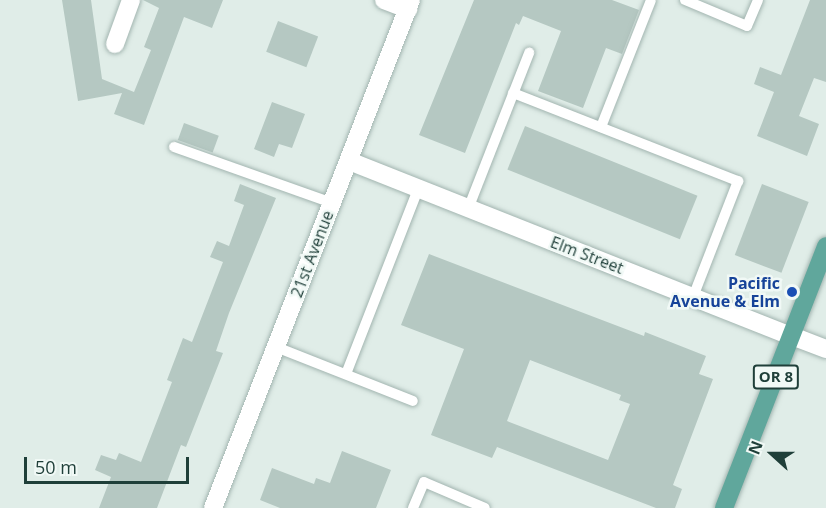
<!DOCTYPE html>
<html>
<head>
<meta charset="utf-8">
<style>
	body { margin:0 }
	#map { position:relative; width:826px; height:508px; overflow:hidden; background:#e0ede8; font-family:"Open Sans",sans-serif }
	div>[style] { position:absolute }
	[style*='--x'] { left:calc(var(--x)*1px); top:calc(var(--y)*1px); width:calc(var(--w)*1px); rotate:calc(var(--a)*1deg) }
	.building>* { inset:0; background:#b5c8c2; transform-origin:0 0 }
	.roads { filter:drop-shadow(0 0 2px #a2b5b0) drop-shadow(0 0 2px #a2b5b0) }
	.service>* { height:10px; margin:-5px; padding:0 5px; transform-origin:5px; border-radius:5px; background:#fff }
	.minor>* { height:18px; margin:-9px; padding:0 9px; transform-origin:9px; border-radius:9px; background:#fff }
	.tertiary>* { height:18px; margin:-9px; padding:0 9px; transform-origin:9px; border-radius:9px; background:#fff }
	.primary>* { height:18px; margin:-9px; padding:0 9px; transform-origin:9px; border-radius:9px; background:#60a79c }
	.dots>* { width:16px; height:16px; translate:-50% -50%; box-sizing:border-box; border:3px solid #f1f9f6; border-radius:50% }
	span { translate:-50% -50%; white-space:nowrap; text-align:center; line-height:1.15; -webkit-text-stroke:5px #f1f9f6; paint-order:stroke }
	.shield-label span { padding:2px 4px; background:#f1f9f6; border:2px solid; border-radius:4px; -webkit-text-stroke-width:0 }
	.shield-label { font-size:15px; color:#1f3f39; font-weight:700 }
	.street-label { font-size:16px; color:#1f3f39 }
	.transit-label { font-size:16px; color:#164399; font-weight:700 }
	.right { translate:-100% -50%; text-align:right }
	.north { position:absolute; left:742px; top:424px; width:60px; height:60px; -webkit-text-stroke:4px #f1f9f6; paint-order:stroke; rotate:291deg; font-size:16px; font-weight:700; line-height:24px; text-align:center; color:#1f3f39 }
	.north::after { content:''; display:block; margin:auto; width:21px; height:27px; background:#1f3f39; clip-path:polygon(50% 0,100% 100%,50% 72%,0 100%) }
	.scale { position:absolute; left:24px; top:457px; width:165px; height:27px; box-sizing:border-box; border:3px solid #1f3f39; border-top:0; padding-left:8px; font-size:18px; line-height:21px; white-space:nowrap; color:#1f3f39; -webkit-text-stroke:4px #f1f9f6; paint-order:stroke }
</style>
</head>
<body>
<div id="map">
	<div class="building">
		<div style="clip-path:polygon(62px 0,91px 0,102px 79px,134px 92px,151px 50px,144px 47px,159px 8px,143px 0,223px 0,212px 28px,184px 17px,144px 125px,114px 114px,122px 93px,78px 101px)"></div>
		<div style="clip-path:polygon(474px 0,612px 0,639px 10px,622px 54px,606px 48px,583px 108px,538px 91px,561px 31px,523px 16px,519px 25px,516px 23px,465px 153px,419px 135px)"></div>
		<div style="clip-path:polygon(810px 0,826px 0,826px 82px,814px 78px,799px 116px,819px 124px,807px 156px,757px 136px,774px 92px,754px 84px,760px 67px,781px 75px)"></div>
		<div style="left:278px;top:21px;width:43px;height:33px;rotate:21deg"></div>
		<div style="clip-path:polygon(272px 102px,305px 114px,292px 148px,279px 144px,274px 157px,254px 149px)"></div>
		<div style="left:184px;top:123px;width:37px;height:18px;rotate:20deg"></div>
		<div style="left:525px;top:126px;width:186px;height:47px;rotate:22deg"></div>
		<div style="clip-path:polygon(240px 184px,276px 198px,229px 313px,216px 351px,223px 353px,186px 447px,181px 445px,157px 508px,99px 508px,111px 477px,95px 470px,101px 455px,116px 460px,119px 453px,141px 462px,172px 382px,167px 380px,183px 338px,192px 342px,223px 262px,210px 257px,217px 241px,229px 246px,244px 205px,234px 201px)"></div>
		<div style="left:762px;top:184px;width:50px;height:76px;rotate:21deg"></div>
		<div style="clip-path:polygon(evenodd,429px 254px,644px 336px,645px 332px,706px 356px,699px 374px,713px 379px,673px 485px,682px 489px,675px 508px,656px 508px,497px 447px,492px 458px,431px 435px,464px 349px,401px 325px,429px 254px,530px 360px,621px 395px,619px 400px,630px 404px,608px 460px,507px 421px,530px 360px)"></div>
		<div style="clip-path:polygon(342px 451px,391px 470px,376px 508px,280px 508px,260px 500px,272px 468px,314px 484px,316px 478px,330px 483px)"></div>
	</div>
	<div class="roads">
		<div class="service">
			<div style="--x:685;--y:0;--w:67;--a:22.8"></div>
			<div style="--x:747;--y:26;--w:28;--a:-67"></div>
			<div style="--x:513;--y:93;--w:242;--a:21.4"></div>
			<div style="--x:738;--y:181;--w:124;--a:111.2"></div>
			<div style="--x:601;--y:127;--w:136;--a:-68.5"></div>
			<div style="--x:174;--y:147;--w:168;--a:19.5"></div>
			<div style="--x:468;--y:209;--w:168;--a:-68.6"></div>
			<div style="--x:276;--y:347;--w:147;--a:21.5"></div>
			<div style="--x:346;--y:374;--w:199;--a:-68.7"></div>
			<div style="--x:413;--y:508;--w:28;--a:-67"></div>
			<div style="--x:424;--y:482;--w:66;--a:23.1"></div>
		</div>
		<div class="minor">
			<div style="--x:384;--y:0;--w:26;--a:21"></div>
			<div style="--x:115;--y:44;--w:47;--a:-70"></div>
			<div style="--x:349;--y:161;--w:476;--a:21.6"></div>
			<div style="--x:213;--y:508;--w:545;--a:-68.71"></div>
		</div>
		<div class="tertiary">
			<div style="--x:792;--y:336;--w:36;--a:21"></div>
		</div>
		<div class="primary">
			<div style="--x:724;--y:508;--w:281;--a:-68.7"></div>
		</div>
	</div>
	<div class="dots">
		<div style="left:792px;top:292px;background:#1a4fb4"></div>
	</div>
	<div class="shield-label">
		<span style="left:776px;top:377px">OR 8</span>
	</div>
	<div class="street-label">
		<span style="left:312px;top:254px;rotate:-69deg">21st Avenue</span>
		<span style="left:587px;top:255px;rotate:21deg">Elm Street</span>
	</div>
	<div class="transit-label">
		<span class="right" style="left:780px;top:292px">Pacific<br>Avenue &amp; Elm</span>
	</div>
	<div class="north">N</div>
	<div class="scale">50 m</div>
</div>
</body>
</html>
